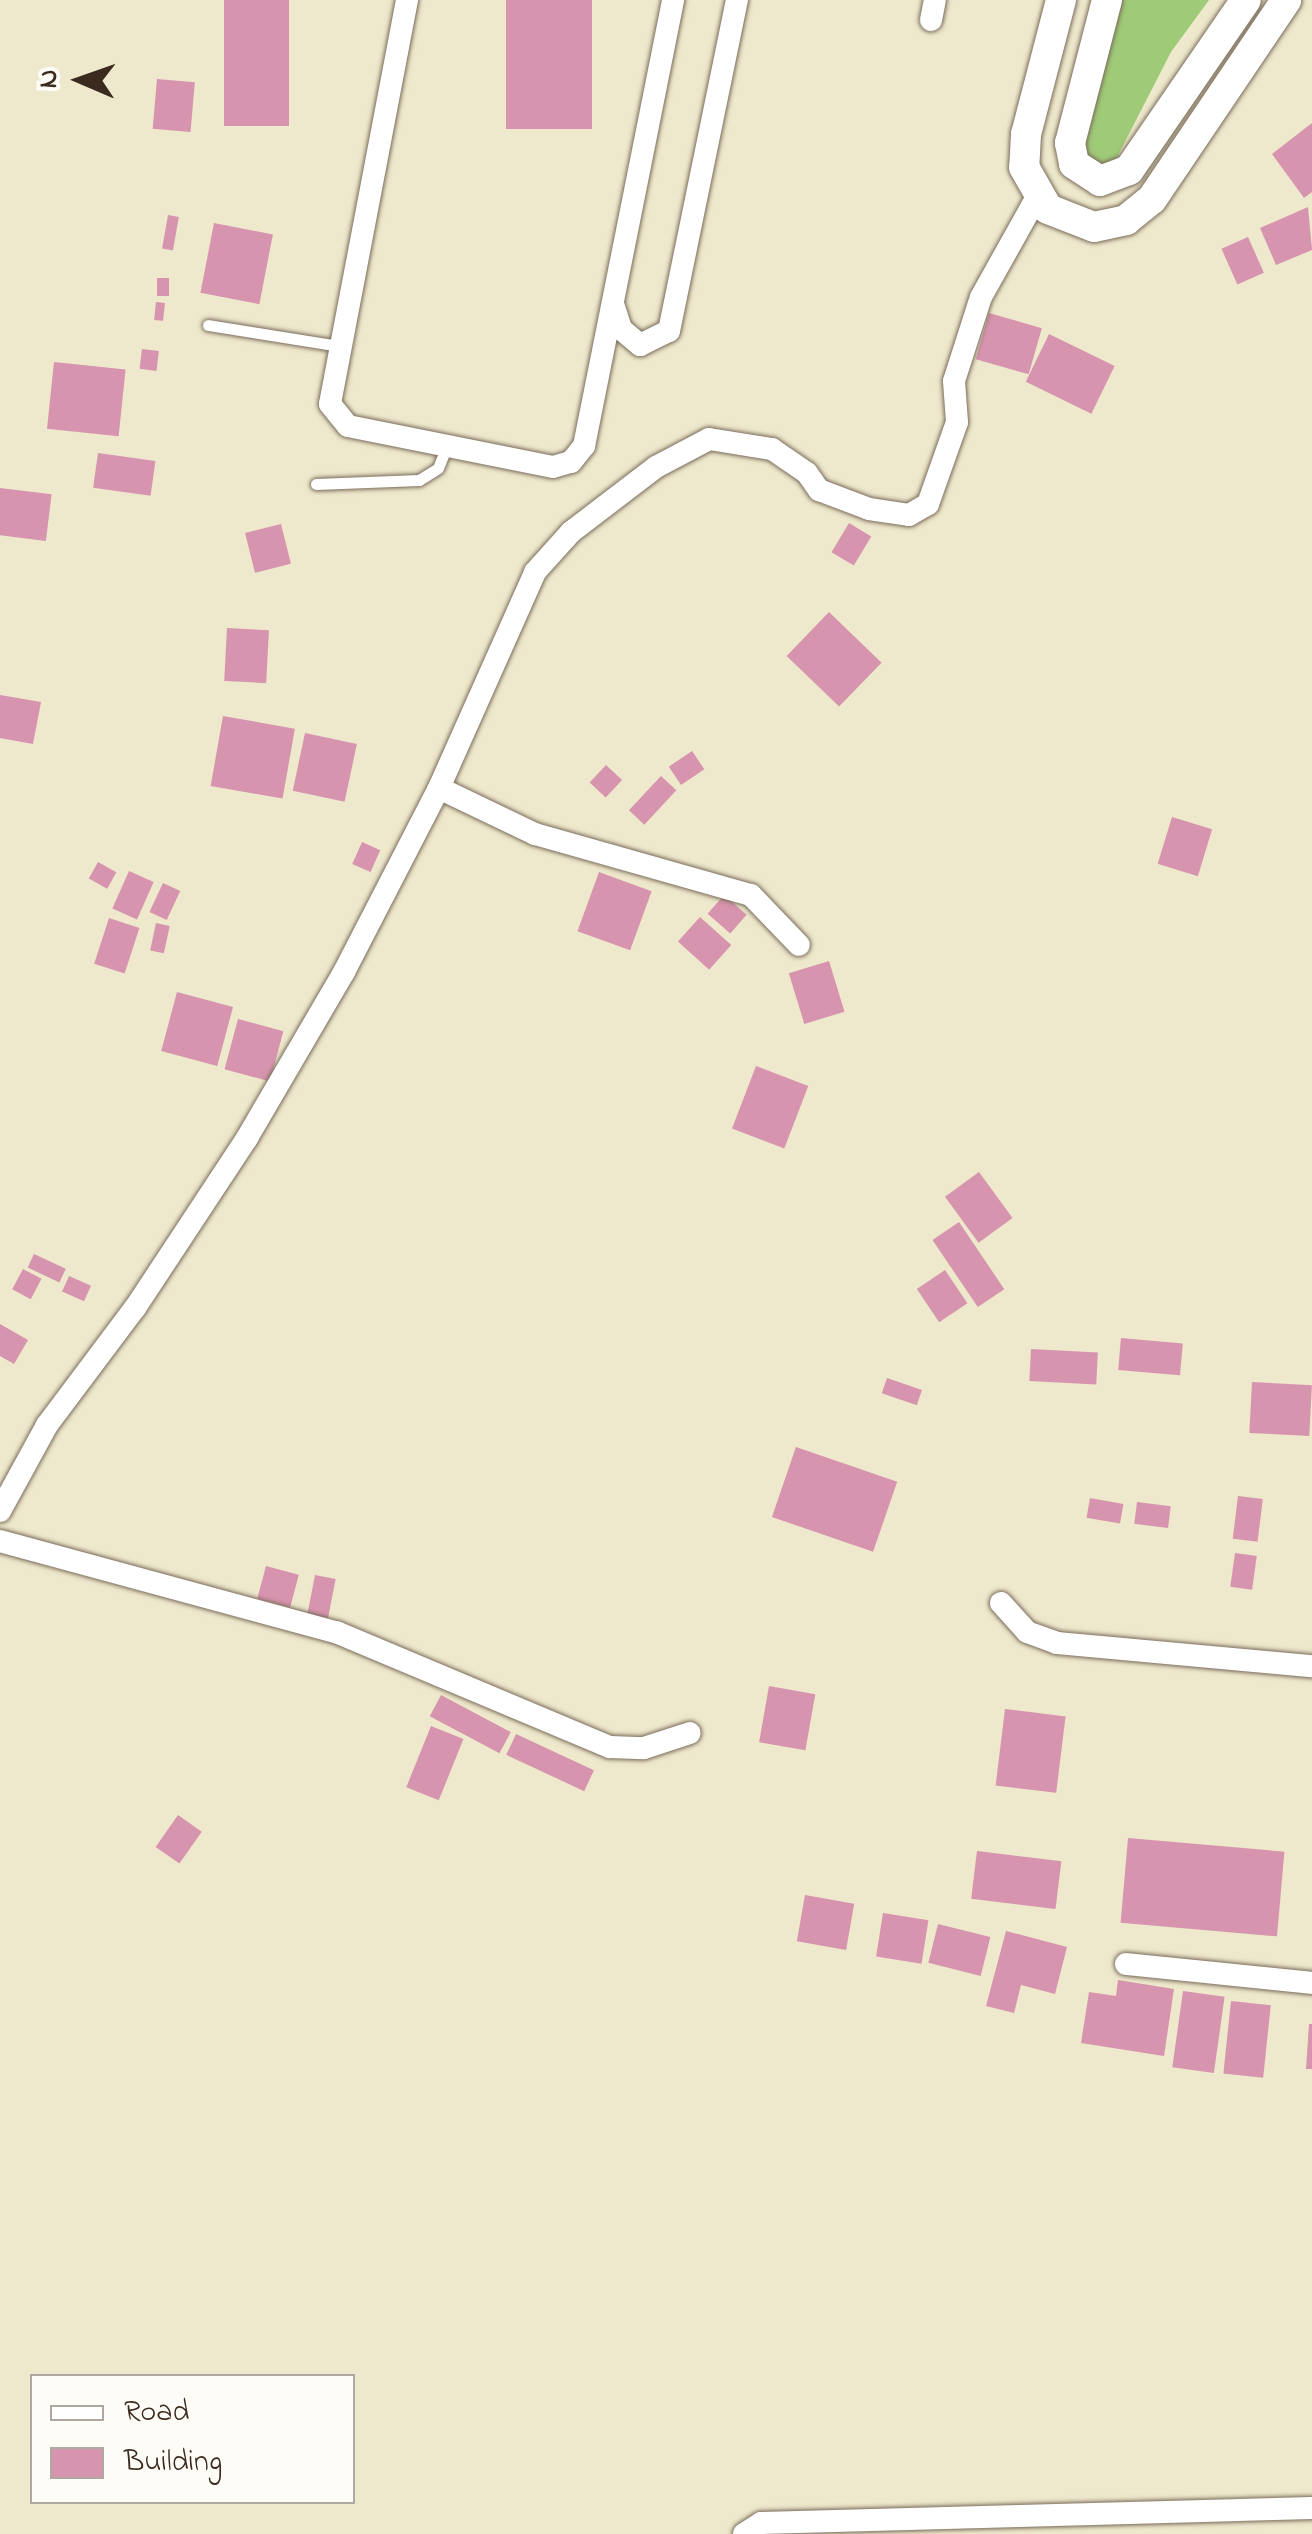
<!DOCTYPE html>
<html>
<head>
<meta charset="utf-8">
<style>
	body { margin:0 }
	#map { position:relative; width:1312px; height:2534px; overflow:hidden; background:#eee8cc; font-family:"Indie Flower",sans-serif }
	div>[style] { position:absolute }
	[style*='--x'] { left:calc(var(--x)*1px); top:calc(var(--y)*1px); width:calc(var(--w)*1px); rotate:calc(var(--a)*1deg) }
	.green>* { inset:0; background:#9fcb78 }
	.building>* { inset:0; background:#d794ae; transform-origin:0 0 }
	.roads { filter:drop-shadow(0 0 2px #7a6c5b) drop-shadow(0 0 2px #7a6c5b) }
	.lane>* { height:11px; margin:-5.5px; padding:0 5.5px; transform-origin:5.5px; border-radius:5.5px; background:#fff }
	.street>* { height:22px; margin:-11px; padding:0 11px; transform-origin:11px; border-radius:11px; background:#fff }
	.secondary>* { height:30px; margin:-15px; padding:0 15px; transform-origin:15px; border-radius:15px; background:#fff }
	span { translate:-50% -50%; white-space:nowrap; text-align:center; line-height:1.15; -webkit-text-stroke:9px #fdfcf7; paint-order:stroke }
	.legend { position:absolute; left:30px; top:2374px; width:325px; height:130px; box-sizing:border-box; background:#fdfcf7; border:2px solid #afa8a0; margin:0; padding:12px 18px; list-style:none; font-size:30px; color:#3b2a1e }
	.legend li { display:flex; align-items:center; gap:20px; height:50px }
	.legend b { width:50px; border:2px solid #afa8a0 }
	.north { position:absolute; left:30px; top:30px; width:100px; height:100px; -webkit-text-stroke:8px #fdfcf7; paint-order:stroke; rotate:272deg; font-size:28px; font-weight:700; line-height:40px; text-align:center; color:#3b2a1e }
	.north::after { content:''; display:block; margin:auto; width:35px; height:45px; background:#3b2a1e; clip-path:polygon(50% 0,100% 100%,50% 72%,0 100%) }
</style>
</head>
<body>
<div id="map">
	<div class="green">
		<div style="clip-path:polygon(1120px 0,1209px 0,1171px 52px,1113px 165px,1089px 172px,1081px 146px)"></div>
	</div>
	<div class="building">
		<div style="left:224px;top:0;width:65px;height:126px"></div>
		<div style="left:506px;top:0;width:86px;height:129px"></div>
		<div style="left:157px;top:79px;width:38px;height:50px;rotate:5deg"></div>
		<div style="clip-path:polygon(1312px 123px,1312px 192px,1304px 198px,1272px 154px)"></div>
		<div style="clip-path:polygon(1308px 207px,1312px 250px,1276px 265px,1260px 228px)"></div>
		<div style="left:168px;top:215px;width:11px;height:34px;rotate:10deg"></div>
		<div style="left:214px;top:223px;width:60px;height:71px;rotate:11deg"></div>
		<div style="left:1248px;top:237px;width:39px;height:29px;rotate:66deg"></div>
		<div style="left:157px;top:278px;width:12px;height:18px"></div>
		<div style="left:156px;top:302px;width:9px;height:18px;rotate:6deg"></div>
		<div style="left:989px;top:313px;width:55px;height:48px;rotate:16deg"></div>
		<div style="left:1049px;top:334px;width:73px;height:53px;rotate:26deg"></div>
		<div style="left:142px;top:349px;width:17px;height:20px;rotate:7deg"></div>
		<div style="left:54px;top:362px;width:72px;height:67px;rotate:6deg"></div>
		<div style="left:98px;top:453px;width:58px;height:35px;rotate:8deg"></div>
		<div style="left:0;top:488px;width:52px;height:47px;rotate:7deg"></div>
		<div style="left:849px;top:523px;width:26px;height:34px;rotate:31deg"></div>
		<div style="left:281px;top:524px;width:41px;height:37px;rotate:76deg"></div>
		<div style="left:829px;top:612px;width:73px;height:61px;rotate:44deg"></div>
		<div style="left:227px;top:628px;width:42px;height:53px;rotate:3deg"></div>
		<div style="clip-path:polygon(0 695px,41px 702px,33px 744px,0 738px)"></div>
		<div style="left:223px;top:716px;width:73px;height:71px;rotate:10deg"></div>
		<div style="left:305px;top:733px;width:53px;height:59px;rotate:12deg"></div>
		<div style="left:692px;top:751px;width:22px;height:28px;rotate:56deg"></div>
		<div style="left:606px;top:765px;width:22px;height:24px;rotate:43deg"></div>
		<div style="left:661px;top:776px;width:21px;height:47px;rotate:43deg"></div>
		<div style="left:1172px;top:817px;width:42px;height:49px;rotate:17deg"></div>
		<div style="left:362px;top:842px;width:20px;height:24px;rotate:24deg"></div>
		<div style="left:98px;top:862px;width:21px;height:19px;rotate:29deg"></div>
		<div style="left:129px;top:871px;width:27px;height:41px;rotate:24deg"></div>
		<div style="left:599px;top:872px;width:56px;height:63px;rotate:20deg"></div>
		<div style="left:163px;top:883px;width:19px;height:32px;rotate:25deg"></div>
		<div style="left:724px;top:895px;width:30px;height:25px;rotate:41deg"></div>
		<div style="left:700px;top:917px;width:42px;height:33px;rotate:42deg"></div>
		<div style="left:109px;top:918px;width:32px;height:48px;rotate:18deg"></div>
		<div style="left:156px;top:923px;width:14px;height:28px;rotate:12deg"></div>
		<div style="left:829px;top:961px;width:53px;height:42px;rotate:73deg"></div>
		<div style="left:177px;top:992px;width:58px;height:61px;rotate:15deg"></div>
		<div style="left:238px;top:1019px;width:47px;height:52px;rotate:15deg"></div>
		<div style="left:756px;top:1066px;width:56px;height:67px;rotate:21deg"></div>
		<div style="left:979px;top:1172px;width:57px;height:42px;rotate:54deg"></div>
		<div style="left:959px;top:1222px;width:81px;height:32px;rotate:56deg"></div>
		<div style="left:34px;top:1254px;width:35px;height:15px;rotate:25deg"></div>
		<div style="left:23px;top:1269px;width:21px;height:23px;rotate:28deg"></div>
		<div style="left:945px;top:1270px;width:40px;height:34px;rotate:56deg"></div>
		<div style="left:69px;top:1276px;width:24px;height:17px;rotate:24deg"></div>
		<div style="clip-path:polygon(0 1324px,28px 1340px,14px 1364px,0 1356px)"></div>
		<div style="left:1121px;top:1338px;width:62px;height:32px;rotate:5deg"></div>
		<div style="left:1031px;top:1349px;width:67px;height:32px;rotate:3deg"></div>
		<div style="left:887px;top:1378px;width:37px;height:16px;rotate:19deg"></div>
		<div style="left:1252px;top:1382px;width:60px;height:51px;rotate:3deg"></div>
		<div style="left:796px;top:1447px;width:107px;height:74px;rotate:19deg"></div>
		<div style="left:1238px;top:1496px;width:25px;height:43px;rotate:7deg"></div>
		<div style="left:1090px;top:1498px;width:34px;height:20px;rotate:10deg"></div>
		<div style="left:1137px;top:1502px;width:34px;height:22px;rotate:7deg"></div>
		<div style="left:1235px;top:1553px;width:22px;height:34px;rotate:8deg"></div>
		<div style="left:266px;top:1566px;width:34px;height:34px;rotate:15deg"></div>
		<div style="left:315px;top:1575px;width:21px;height:45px;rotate:11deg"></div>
		<div style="left:769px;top:1686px;width:47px;height:57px;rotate:10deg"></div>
		<div style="left:441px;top:1695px;width:79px;height:24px;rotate:28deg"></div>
		<div style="left:1005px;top:1709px;width:61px;height:77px;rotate:7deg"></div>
		<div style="left:431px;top:1726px;width:35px;height:66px;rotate:22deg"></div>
		<div style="left:516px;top:1734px;width:86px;height:23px;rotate:25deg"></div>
		<div style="left:178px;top:1815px;width:29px;height:39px;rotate:35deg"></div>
		<div style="left:1128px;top:1838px;width:157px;height:85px;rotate:5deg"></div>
		<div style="left:977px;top:1851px;width:85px;height:48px;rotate:7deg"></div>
		<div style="left:805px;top:1895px;width:50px;height:47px;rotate:10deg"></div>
		<div style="left:883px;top:1913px;width:46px;height:44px;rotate:9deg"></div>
		<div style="left:938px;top:1924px;width:54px;height:40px;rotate:14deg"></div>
		<div style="clip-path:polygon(1006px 1931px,1067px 1947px,1055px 1994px,1021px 1985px,1014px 2013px,986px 2006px)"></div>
		<div style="clip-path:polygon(1118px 1980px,1174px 1989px,1164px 2056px,1081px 2043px,1089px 1992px,1116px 1996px)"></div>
		<div style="left:1183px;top:1991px;width:42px;height:77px;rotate:8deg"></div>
		<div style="left:1231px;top:2001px;width:40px;height:73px;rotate:6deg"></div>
		<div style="clip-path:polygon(1309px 2024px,1312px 2024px,1312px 2069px,1306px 2069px)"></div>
	</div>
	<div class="roads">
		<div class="lane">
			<div style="--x:208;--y:325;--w:133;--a:9.1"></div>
			<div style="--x:316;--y:484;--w:103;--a:-2.2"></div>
			<div style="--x:419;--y:480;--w:22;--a:-32"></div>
			<div style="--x:438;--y:468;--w:24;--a:-68"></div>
		</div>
		<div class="street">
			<div style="--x:407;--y:0;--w:411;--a:100.8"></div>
			<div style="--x:330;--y:404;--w:28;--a:51"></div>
			<div style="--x:348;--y:426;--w:209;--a:11.3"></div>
			<div style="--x:553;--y:467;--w:19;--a:-16"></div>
			<div style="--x:571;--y:462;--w:21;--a:-51"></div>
			<div style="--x:584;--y:446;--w:455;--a:-78.7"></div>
			<div style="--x:931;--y:20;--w:20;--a:-79"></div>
			<div style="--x:613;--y:304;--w:26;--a:72"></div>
			<div style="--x:621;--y:329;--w:25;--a:40"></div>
			<div style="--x:640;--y:345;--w:32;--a:-26"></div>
			<div style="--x:669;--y:331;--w:338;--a:-78.4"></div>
			<div style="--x:439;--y:788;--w:106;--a:25.6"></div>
			<div style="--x:535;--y:834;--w:224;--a:15.8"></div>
			<div style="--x:751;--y:895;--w:69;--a:46.2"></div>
			<div style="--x:0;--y:1511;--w:98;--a:-61.3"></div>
			<div style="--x:47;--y:1425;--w:146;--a:-53.1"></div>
			<div style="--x:135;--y:1308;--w:204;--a:-56.6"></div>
			<div style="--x:247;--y:1138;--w:192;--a:-59.7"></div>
			<div style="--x:344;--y:972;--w:207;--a:-62.7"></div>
			<div style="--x:439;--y:788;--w:236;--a:-66"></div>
			<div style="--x:535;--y:572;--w:54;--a:-48"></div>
			<div style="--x:571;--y:532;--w:107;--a:-37.4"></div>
			<div style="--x:656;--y:467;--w:60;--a:-27.8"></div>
			<div style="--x:709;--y:439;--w:64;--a:9"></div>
			<div style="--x:772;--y:449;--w:42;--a:34.4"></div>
			<div style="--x:807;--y:473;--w:21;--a:55"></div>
			<div style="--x:819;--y:490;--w:53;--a:20.8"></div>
			<div style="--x:869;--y:509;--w:40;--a:8.5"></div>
			<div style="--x:909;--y:515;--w:22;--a:-30"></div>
			<div style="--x:928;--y:504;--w:87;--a:-70.5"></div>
			<div style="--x:957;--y:422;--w:41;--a:-94.2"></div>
			<div style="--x:954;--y:381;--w:88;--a:-72.2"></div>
			<div style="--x:981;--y:297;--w:115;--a:-60.8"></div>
			<div style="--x:0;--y:1541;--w:348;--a:15.2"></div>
			<div style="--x:336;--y:1632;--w:297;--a:22.8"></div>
			<div style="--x:610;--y:1747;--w:34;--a:2"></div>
			<div style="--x:644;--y:1748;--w:48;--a:-18.1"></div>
			<div style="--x:1001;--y:1603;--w:39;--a:48"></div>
			<div style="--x:1027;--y:1632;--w:32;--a:20"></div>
			<div style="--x:1057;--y:1643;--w:256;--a:5.2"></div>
			<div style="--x:1126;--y:1964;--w:187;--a:5.8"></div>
			<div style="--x:744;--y:2534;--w:20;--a:-33"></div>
			<div style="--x:761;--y:2523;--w:551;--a:-1.56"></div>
		</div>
		<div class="secondary">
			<div style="--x:1061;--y:0;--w:138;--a:104.6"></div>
			<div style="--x:1026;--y:134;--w:33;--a:93"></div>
			<div style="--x:1024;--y:167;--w:48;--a:60.3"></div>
			<div style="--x:1048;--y:209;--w:49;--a:21.4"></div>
			<div style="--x:1094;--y:227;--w:33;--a:-12"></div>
			<div style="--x:1126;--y:220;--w:33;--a:-39"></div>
			<div style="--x:1152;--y:199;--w:240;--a:-56"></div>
			<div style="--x:1107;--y:0;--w:148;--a:104.5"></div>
			<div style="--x:1070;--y:143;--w:21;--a:79"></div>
			<div style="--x:1074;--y:164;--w:31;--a:33"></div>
			<div style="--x:1100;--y:181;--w:31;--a:-21"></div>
			<div style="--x:1129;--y:170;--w:206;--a:-55.5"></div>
		</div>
	</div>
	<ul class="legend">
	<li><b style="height:12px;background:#fff"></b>Road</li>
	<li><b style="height:28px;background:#d794ae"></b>Building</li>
	</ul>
	<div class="north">N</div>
</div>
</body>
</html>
